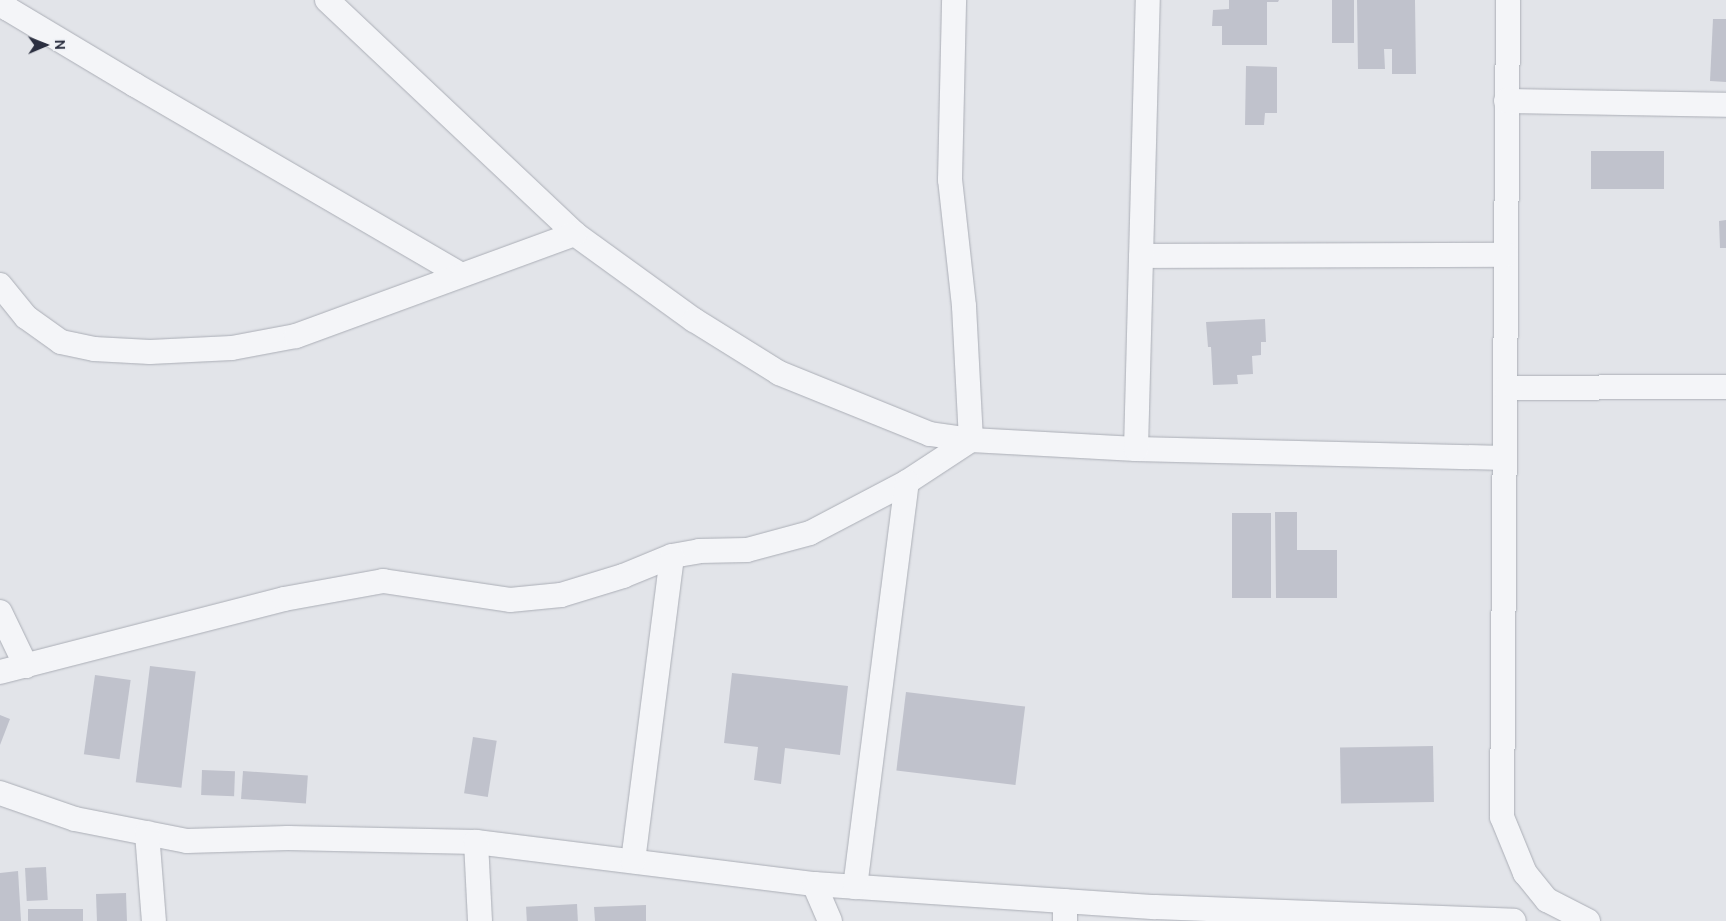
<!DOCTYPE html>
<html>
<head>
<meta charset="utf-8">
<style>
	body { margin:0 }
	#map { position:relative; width:1726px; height:921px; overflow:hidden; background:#e2e4e9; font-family:Ubuntu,sans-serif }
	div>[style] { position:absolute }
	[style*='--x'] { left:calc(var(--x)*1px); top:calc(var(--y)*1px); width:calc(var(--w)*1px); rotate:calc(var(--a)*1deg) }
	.building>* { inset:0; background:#c0c2cc; transform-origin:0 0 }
	.roads { filter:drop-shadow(0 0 1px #abaeb6) drop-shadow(0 0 1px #abaeb6) }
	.minor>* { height:24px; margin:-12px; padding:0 12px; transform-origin:12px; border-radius:12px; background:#f4f5f8 }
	span { translate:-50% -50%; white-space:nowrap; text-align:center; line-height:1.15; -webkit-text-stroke:4px #f1f3f7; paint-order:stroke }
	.north { position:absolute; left:20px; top:20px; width:50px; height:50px; -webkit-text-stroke:4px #f1f3f7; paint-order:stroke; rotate:89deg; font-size:14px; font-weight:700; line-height:20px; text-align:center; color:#2b2f40 }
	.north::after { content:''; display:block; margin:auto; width:18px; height:22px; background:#2b2f40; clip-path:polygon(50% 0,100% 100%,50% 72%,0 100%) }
</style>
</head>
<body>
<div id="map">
	<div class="building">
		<div style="clip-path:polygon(1229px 0,1279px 0,1278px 2px,1267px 2px,1267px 45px,1222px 45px,1222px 26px,1212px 26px,1213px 10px,1229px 9px)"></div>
		<div style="left:1332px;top:0;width:22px;height:43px"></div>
		<div style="clip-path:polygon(1357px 0,1415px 0,1416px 74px,1392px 74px,1392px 49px,1384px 49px,1385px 69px,1358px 69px)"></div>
		<div style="clip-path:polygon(1713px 19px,1726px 19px,1726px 82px,1710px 81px)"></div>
		<div style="clip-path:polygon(1246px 66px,1277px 67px,1277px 113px,1265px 113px,1264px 125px,1245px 125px)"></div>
		<div style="left:1664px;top:151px;width:38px;height:73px;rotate:90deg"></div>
		<div style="clip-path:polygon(1726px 220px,1726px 248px,1720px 248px,1719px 221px)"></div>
		<div style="clip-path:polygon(1265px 319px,1266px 342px,1261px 342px,1261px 355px,1252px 356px,1253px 374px,1237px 375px,1238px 384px,1213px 385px,1211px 347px,1208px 347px,1206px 322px)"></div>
		<div style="clip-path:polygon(1275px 512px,1297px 512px,1297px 550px,1337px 550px,1337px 598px,1276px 598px)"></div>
		<div style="left:1232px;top:513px;width:39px;height:85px"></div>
		<div style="left:150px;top:666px;width:46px;height:117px;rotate:7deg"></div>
		<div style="clip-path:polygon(732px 673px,848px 686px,840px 755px,785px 748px,781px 784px,754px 780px,758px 747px,724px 743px)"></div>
		<div style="left:95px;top:675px;width:36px;height:80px;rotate:8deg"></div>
		<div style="left:906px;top:692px;width:120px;height:79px;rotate:7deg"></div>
		<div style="clip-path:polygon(0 715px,10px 719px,0 745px)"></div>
		<div style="left:473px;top:737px;width:24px;height:57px;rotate:9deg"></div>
		<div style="left:1433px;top:746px;width:56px;height:93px;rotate:89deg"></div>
		<div style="left:202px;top:770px;width:33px;height:25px;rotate:2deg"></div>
		<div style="left:243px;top:771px;width:65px;height:28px;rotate:4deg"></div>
		<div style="left:46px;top:867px;width:33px;height:21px;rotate:87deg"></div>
		<div style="clip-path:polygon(18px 871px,21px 921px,0 921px,0 873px)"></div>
		<div style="left:126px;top:893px;width:28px;height:30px;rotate:88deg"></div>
		<div style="left:577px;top:904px;width:17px;height:51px;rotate:87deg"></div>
		<div style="clip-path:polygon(646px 905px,646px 921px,595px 921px,594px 907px)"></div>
		<div style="left:83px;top:909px;width:12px;height:55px;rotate:90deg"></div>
	</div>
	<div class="roads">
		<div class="minor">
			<div style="--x:0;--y:0;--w:12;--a:48"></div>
			<div style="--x:8;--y:9;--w:148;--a:30.9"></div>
			<div style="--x:135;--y:85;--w:377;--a:30.2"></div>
			<div style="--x:327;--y:0;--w:341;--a:43.3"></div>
			<div style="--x:575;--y:234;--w:147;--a:35.9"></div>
			<div style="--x:694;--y:320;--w:100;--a:31.9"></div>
			<div style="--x:779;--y:373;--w:163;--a:22"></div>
			<div style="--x:930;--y:434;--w:41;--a:8.3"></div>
			<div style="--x:971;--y:440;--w:165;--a:3.1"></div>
			<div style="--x:1136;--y:449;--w:369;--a:1.4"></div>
			<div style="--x:1508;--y:0;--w:817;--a:90.42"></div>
			<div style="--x:1502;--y:817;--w:61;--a:67.7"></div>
			<div style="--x:1525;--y:873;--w:35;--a:51"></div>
			<div style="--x:1547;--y:900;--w:46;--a:27.1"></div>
			<div style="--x:1506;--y:101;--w:220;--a:1"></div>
			<div style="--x:1141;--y:256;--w:365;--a:-0.2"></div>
			<div style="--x:0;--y:285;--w:41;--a:50.9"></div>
			<div style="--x:26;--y:317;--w:43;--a:35.5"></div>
			<div style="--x:61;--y:342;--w:34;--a:12"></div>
			<div style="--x:94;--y:349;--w:56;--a:3.1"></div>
			<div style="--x:150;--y:352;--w:82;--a:-2.8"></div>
			<div style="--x:232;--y:348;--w:65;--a:-10.6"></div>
			<div style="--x:296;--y:336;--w:297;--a:-20.1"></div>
			<div style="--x:1505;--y:388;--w:221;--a:-0.3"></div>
			<div style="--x:1136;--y:449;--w:449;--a:-88.5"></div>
			<div style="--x:0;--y:612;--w:60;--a:64.3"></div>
			<div style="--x:0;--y:672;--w:293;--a:-14.4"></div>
			<div style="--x:284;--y:599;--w:101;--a:-10.3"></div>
			<div style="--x:383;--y:581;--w:128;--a:8.5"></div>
			<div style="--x:510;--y:600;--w:51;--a:-5.6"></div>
			<div style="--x:561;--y:595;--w:65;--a:-17"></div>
			<div style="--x:623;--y:576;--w:53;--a:-22.2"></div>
			<div style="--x:672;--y:556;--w:27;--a:-10"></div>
			<div style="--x:699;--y:551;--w:48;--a:-1.2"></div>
			<div style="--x:747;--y:550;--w:65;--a:-15.1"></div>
			<div style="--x:810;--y:533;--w:110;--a:-27.7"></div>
			<div style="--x:907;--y:482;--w:77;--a:-33.3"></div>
			<div style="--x:971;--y:440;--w:134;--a:-93"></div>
			<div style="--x:964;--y:306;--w:127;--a:-96.3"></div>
			<div style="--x:950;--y:180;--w:180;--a:-88.7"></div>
			<div style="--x:0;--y:793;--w:79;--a:19.1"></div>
			<div style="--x:75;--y:819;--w:114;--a:11.1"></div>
			<div style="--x:187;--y:841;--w:101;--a:-1.7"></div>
			<div style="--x:288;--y:838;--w:188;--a:1.2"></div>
			<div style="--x:476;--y:842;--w:341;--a:7.1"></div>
			<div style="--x:814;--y:884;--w:342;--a:3.9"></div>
			<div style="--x:1155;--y:907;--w:359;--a:2.2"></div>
			<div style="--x:147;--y:833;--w:88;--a:85.5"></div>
			<div style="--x:476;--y:842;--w:79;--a:87.1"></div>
			<div style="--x:633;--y:861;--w:307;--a:-82.7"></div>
			<div style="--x:814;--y:884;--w:40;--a:66.6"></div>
			<div style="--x:855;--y:887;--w:408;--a:-82.7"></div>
			<div style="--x:1065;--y:901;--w:20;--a:90"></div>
		</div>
	</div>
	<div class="north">N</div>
</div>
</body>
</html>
